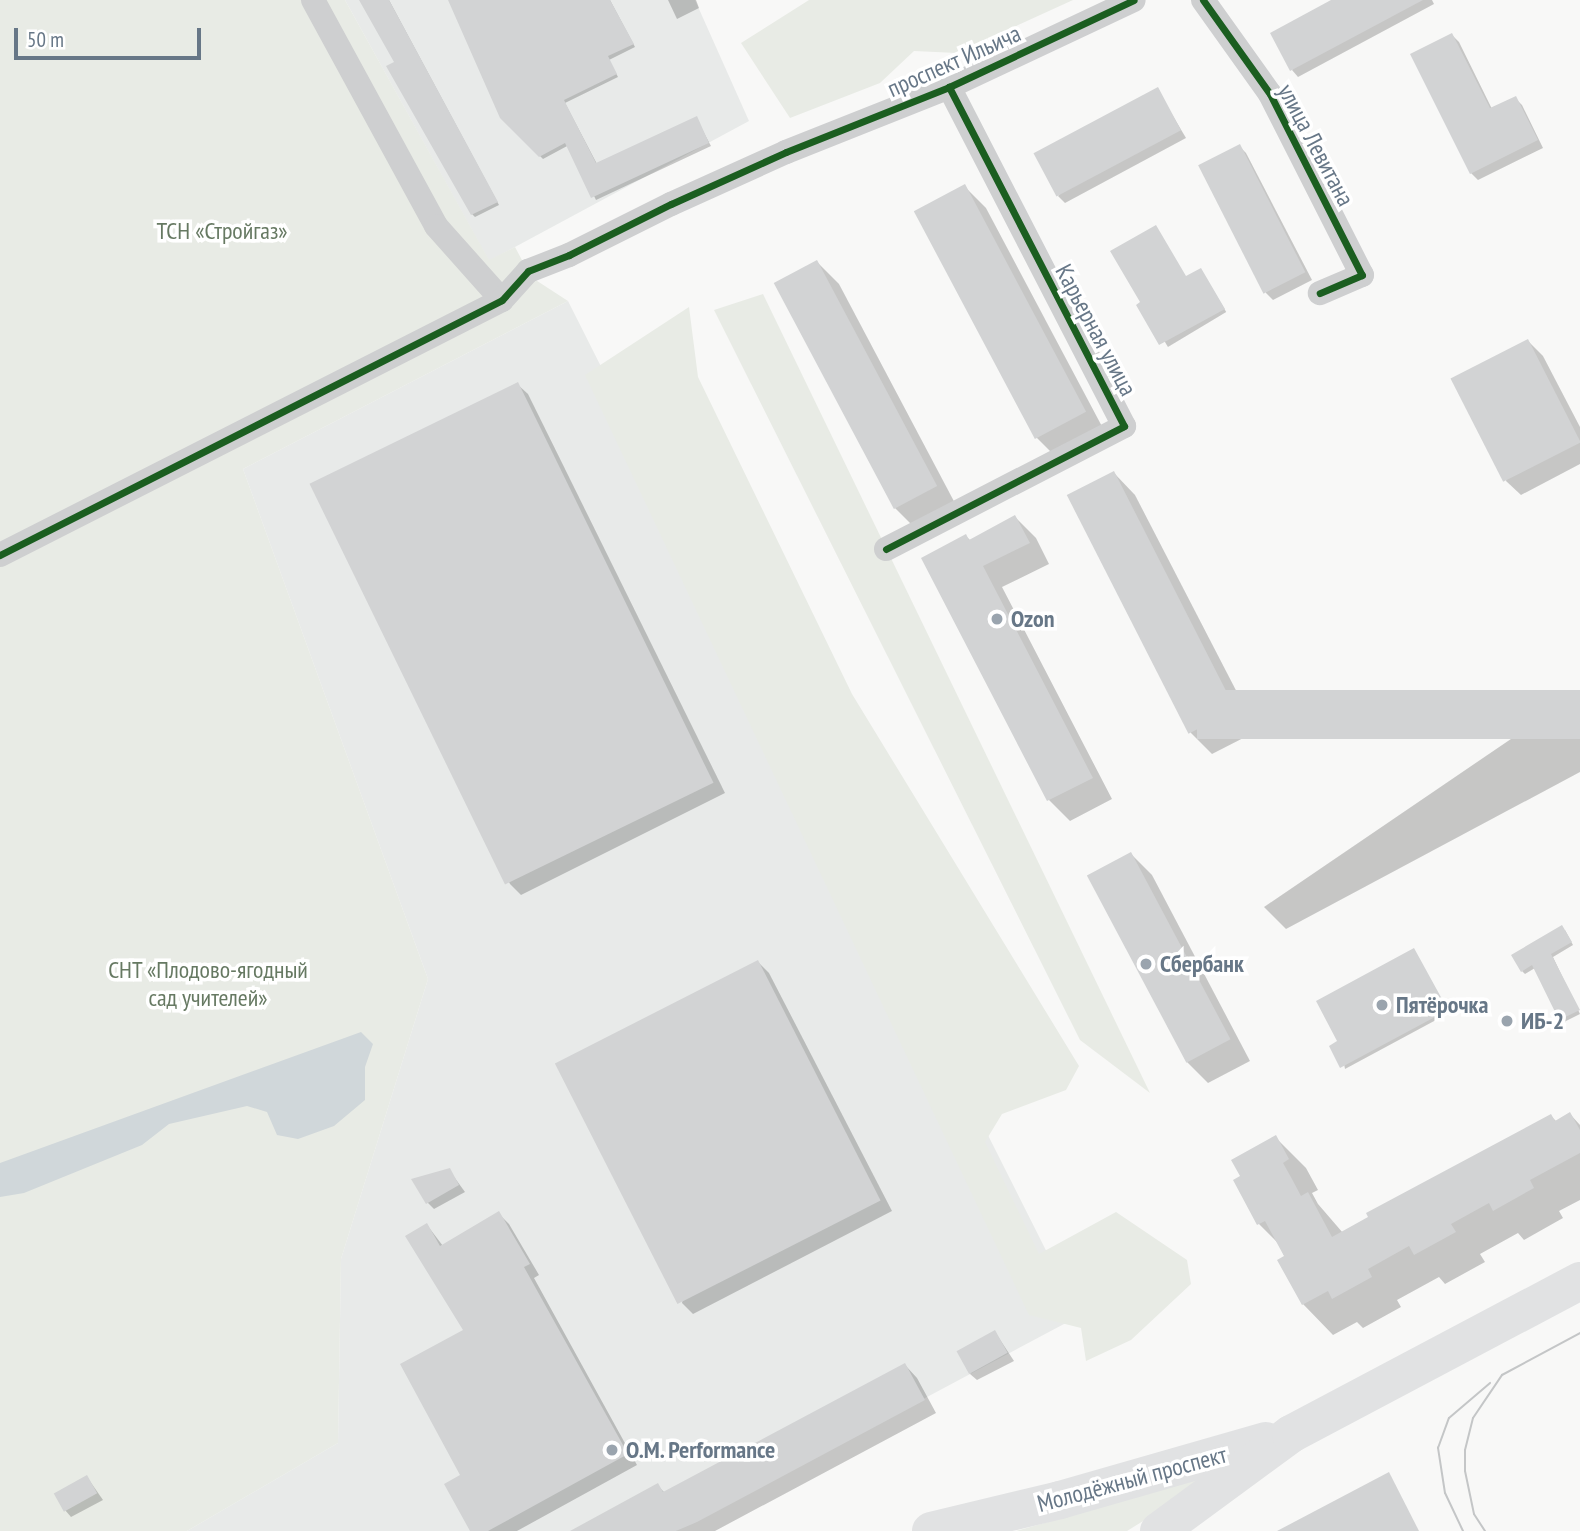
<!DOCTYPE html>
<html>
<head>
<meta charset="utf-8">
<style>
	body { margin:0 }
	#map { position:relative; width:1580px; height:1531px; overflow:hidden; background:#f8f8f7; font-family:"PT Sans Narrow",sans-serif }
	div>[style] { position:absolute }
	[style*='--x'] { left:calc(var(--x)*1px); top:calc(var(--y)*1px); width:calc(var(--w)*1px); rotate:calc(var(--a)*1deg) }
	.built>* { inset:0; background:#e8eae9 }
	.green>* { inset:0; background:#e8ebe5 }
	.water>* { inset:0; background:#d0d7da }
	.shadow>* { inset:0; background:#0003; transform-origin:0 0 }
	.building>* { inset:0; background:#d2d3d4; transform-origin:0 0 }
	.minor>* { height:24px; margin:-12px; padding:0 12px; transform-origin:12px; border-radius:12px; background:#cecfd0 }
	.primary>* { height:38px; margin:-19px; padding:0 19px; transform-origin:19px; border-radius:19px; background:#e1e2e3 }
	.tram>* { height:2px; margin:-1px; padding:0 1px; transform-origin:1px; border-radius:1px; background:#c4c6c7 }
	.cycleway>* { height:7px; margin:-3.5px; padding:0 3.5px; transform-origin:3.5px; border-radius:3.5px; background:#1b5e20 }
	.dots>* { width:19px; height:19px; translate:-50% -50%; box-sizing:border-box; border:4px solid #fff; border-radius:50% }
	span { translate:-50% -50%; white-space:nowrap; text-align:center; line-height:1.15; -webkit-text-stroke:7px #fff; paint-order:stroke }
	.street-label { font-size:24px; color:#677787 }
	.park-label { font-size:24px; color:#667962 }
	.poi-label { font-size:24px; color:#677787; font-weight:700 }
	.left { translate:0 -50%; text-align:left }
	.scale { position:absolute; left:14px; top:28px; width:187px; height:32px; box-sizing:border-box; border:4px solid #677787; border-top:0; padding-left:9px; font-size:21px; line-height:24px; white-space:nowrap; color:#677787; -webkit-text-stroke:5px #fff; paint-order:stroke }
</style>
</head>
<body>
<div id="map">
	<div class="built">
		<div style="clip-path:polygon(345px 0,695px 0,749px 121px,489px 261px)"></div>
		<div style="clip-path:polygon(568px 301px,1079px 1316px,676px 1531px,187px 1531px,338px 1443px,341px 1259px,428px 979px,243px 469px)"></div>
	</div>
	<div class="green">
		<div style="clip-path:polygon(0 0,345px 0,489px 260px,515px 247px,531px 277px,568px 301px,243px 469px,428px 979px,341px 1259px,338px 1443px,187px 1531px,0 1531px)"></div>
		<div style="clip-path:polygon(809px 0,1073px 0,957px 53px,914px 51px,880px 83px,790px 118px,741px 43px)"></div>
		<div style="clip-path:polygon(763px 294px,1150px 1093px,1080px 1040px,714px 310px)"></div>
		<div style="clip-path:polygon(689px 307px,698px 377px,852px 694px,1079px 1066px,1066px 1090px,1002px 1114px,985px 1142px,1039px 1254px,1116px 1212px,1187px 1260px,1191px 1284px,1131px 1340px,1086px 1361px,1081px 1328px,1029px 1315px,585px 375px)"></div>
		<div style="clip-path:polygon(1245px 1458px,1127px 1531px,1016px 1531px,1143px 1495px)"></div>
	</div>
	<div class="water">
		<div style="clip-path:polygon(361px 1032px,373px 1044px,365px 1067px,365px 1100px,334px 1126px,298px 1139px,277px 1135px,267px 1112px,247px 1106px,169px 1124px,142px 1145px,24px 1193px,0 1197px,0 1163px)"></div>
	</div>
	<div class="shadow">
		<div style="clip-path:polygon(361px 0,389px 0,499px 205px,475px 217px,472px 214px,397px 62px)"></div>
		<div style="clip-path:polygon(450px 0,610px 0,635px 47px,609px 60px,618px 77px,565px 103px,597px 164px,696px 118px,711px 146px,596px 200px,569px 145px,543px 159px,501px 117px)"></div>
		<div style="clip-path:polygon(668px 0,696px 0,699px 8px,677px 19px)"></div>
		<div style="clip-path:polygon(1335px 0,1432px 0,1434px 4px,1298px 77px,1292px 70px)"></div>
		<div style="clip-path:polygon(1452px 35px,1459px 42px,1492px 109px,1515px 98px,1522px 105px,1543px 148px,1478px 180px,1471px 173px)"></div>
		<div style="clip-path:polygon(1157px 89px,1186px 138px,1065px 203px,1058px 196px)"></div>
		<div style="clip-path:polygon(1239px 146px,1246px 153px,1312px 280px,1273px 300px,1266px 293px)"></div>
		<div style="clip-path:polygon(964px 186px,986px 208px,1106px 434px,1059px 460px,1037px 438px)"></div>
		<div style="clip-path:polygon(817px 262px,839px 284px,957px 507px,916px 529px,894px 507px,776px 284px)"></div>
		<div style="left:1201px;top:270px;width:49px;height:68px;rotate:59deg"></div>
		<div style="clip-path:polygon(1528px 341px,1543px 356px,1580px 427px,1580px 464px,1521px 495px,1506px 481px)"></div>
		<div style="clip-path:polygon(517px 384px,528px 394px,725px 793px,521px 895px,510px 884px,312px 485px)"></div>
		<div style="clip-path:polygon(1114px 473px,1135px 495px,1257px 731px,1212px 754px,1191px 733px)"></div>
		<div style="clip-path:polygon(1015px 517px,1036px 538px,1049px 564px,1002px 587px,1112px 799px,1070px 821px,1049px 800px,923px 559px,966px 536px,971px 541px)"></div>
		<div style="clip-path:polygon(1580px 692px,1580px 772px,1286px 929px,1264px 907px)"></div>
		<div style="clip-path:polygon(1131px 854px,1152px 875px,1250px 1061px,1208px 1083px,1187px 1062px)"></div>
		<div style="clip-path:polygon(1565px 930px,1573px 945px,1553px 957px,1580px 1014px,1564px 1022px,1535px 968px,1525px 974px,1522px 971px)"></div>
		<div style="clip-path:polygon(1414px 950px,1449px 1013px,1345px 1069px,1340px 1042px)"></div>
		<div style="clip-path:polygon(758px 962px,769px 973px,892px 1211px,693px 1314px,682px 1303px)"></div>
		<div style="clip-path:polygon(1570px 1114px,1580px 1125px,1580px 1200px,1559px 1211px,1563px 1218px,1524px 1240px,1518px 1233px,1480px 1254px,1485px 1262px,1445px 1284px,1439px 1277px,1397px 1300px,1401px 1307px,1363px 1328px,1357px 1322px,1333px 1335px,1303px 1304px,1280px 1245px,1259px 1224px,1242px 1177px,1276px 1138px,1306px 1168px,1318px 1190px,1312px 1193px,1318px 1204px,1343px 1233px,1551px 1116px,1557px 1122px)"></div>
		<div style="clip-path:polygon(449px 1170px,465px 1192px,434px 1209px,427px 1202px)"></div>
		<div style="clip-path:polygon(499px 1214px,509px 1224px,539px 1275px,534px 1278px,637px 1465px,517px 1531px,472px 1531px,463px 1475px,465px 1330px,427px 1225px,443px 1246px)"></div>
		<div style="clip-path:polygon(995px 1332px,1014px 1361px,977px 1380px,970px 1374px)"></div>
		<div style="clip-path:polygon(905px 1365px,917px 1378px,936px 1413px,715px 1531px,574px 1531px,657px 1485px,665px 1493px)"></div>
		<div style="clip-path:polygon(87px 1477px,103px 1500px,71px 1517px,65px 1510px)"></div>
	</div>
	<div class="building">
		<div style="clip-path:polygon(359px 0,389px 0,498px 202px,471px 215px,386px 66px,394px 62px)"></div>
		<div style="clip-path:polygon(448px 0,610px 0,634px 44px,608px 56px,617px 74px,564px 100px,596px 163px,697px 116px,709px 143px,591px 198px,565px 143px,539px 157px,500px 118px)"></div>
		<div style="clip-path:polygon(1331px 0,1423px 0,1290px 71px,1270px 33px)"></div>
		<div style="clip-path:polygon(1452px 33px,1490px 108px,1516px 96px,1538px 140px,1470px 174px,1410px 54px)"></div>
		<div style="left:1158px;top:87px;width:49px;height:141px;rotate:62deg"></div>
		<div style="left:1240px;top:144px;width:144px;height:47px;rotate:63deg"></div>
		<div style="left:965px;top:184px;width:258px;height:58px;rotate:62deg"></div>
		<div style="clip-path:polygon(1156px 225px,1186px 276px,1201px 268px,1225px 309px,1159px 345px,1136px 305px,1140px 302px,1110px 251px)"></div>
		<div style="left:817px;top:260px;width:256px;height:49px;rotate:62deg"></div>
		<div style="left:1528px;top:339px;width:116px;height:87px;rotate:63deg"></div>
		<div style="left:518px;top:382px;width:446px;height:232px;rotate:64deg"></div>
		<div style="left:1114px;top:471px;width:268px;height:53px;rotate:63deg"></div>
		<div style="clip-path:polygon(1015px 515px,1030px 543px,983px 566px,1093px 778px,1047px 801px,921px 558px,966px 534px,969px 540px)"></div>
		<div style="left:1580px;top:690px;width:49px;height:383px;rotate:90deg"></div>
		<div style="left:1131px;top:852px;width:212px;height:50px;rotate:62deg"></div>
		<div style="clip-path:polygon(1562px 925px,1572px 942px,1551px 954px,1580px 1010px,1559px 1020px,1532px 965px,1521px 972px,1511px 955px)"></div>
		<div style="clip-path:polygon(1414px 948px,1448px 1010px,1340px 1068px,1329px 1046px,1337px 1041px,1316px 1001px)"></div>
		<div style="left:758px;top:960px;width:270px;height:228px;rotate:63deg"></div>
		<div style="clip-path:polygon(1570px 1112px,1580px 1130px,1580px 1153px,1530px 1180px,1534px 1188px,1493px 1211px,1489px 1203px,1451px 1224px,1456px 1232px,1414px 1255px,1409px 1246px,1368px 1269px,1372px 1277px,1332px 1299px,1328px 1291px,1302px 1305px,1277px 1260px,1284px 1256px,1265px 1221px,1257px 1225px,1233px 1180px,1240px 1176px,1231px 1160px,1276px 1135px,1289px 1159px,1283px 1163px,1292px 1179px,1301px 1196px,1308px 1192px,1332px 1237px,1368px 1217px,1366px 1213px,1551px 1114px,1555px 1121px)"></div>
		<div style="clip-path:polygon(450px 1168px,459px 1185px,426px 1204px,411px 1179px)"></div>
		<div style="clip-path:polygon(499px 1211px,530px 1264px,524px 1267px,628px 1454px,488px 1531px,470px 1531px,444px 1484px,460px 1475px,400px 1364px,463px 1330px,405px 1236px,427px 1223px,440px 1246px)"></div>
		<div style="left:995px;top:1330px;width:26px;height:44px;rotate:61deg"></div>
		<div style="clip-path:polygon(905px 1363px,925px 1400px,697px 1522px,676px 1531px,570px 1531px,658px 1483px,663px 1492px)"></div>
		<div style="clip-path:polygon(1389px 1472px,1419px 1531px,1277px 1531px)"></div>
		<div style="left:87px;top:1475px;width:21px;height:38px;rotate:61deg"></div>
	</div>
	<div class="minor">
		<div style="--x:313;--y:0;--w:257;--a:61.4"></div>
		<div style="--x:436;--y:226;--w:99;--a:48.3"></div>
		<div style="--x:1203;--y:0;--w:115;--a:54.5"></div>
		<div style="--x:1270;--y:94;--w:203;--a:63.1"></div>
		<div style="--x:1362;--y:275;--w:46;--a:156.8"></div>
		<div style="--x:886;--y:549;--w:268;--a:-27.3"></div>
		<div style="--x:1124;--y:426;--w:382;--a:-117.3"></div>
		<div style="--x:0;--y:555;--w:563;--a:-26.93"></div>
		<div style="--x:502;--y:300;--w:39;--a:-48"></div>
		<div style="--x:528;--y:271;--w:44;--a:-21.3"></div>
		<div style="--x:569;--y:255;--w:114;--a:-26.6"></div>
		<div style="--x:671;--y:204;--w:126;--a:-24.3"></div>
		<div style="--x:786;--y:152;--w:175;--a:-21.7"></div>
		<div style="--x:949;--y:87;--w:204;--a:-25.2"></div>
	</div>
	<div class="primary">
		<div style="--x:931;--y:1531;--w:133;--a:-13.5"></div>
		<div style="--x:1060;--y:1500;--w:214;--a:-16"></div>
		<div style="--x:1159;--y:1531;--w:164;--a:-36.3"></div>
		<div style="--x:1291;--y:1434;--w:327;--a:-27.9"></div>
	</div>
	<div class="tram">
		<div style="--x:1463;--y:1531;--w:42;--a:-115.3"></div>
		<div style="--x:1445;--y:1493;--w:46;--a:-98.8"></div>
		<div style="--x:1438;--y:1448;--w:32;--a:-70"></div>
		<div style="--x:1449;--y:1418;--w:54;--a:-40.5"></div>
		<div style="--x:1485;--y:1531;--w:20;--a:-123"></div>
		<div style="--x:1474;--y:1514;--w:44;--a:-101.8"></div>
		<div style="--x:1465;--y:1471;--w:21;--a:-90"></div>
		<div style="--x:1465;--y:1450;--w:33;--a:-76"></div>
		<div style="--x:1473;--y:1418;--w:52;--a:-56"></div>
		<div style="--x:1502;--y:1375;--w:89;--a:-28.3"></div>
	</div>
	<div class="cycleway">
		<div style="--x:1203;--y:0;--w:115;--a:54.5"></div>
		<div style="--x:1270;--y:94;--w:203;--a:63.1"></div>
		<div style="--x:1362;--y:275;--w:46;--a:156.8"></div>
		<div style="--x:886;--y:549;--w:268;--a:-27.3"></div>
		<div style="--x:1124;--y:426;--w:382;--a:-117.3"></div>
		<div style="--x:0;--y:555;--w:563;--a:-26.93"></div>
		<div style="--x:502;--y:300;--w:39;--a:-48"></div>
		<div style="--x:528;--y:271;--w:44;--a:-21.3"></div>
		<div style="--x:569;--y:255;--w:114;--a:-26.6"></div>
		<div style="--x:671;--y:204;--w:126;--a:-24.3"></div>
		<div style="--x:786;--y:152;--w:175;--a:-21.7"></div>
		<div style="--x:949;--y:87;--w:204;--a:-25.2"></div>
	</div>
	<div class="dots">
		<div style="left:997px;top:619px;background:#9aa4ae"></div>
		<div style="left:1146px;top:964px;background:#9aa4ae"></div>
		<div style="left:1382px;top:1005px;background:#9aa4ae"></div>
		<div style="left:1507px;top:1021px;background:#9aa4ae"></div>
		<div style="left:612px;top:1450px;background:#9aa4ae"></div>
	</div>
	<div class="street-label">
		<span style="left:954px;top:61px;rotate:-24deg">проспект Ильича</span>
		<span style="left:1316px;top:145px;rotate:62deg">улица Левитана</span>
		<span style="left:1096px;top:330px;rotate:62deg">Карьерная улица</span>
		<span style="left:1132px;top:1479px;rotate:-15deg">Молодёжный проспект</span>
	</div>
	<div class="park-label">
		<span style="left:222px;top:231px">ТСН «Стройгаз»</span>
		<span style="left:208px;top:984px">СНТ «Плодово-ягодный<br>сад учителей»</span>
	</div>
	<div class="poi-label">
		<span class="left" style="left:1011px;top:619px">Ozon</span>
		<span class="left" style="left:1160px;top:964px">Сбербанк</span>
		<span class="left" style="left:1396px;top:1005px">Пятёрочка</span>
		<span class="left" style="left:1521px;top:1021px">ИБ-2</span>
		<span class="left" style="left:626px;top:1450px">O.M. Performance</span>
	</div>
	<div class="scale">50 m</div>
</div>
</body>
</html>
